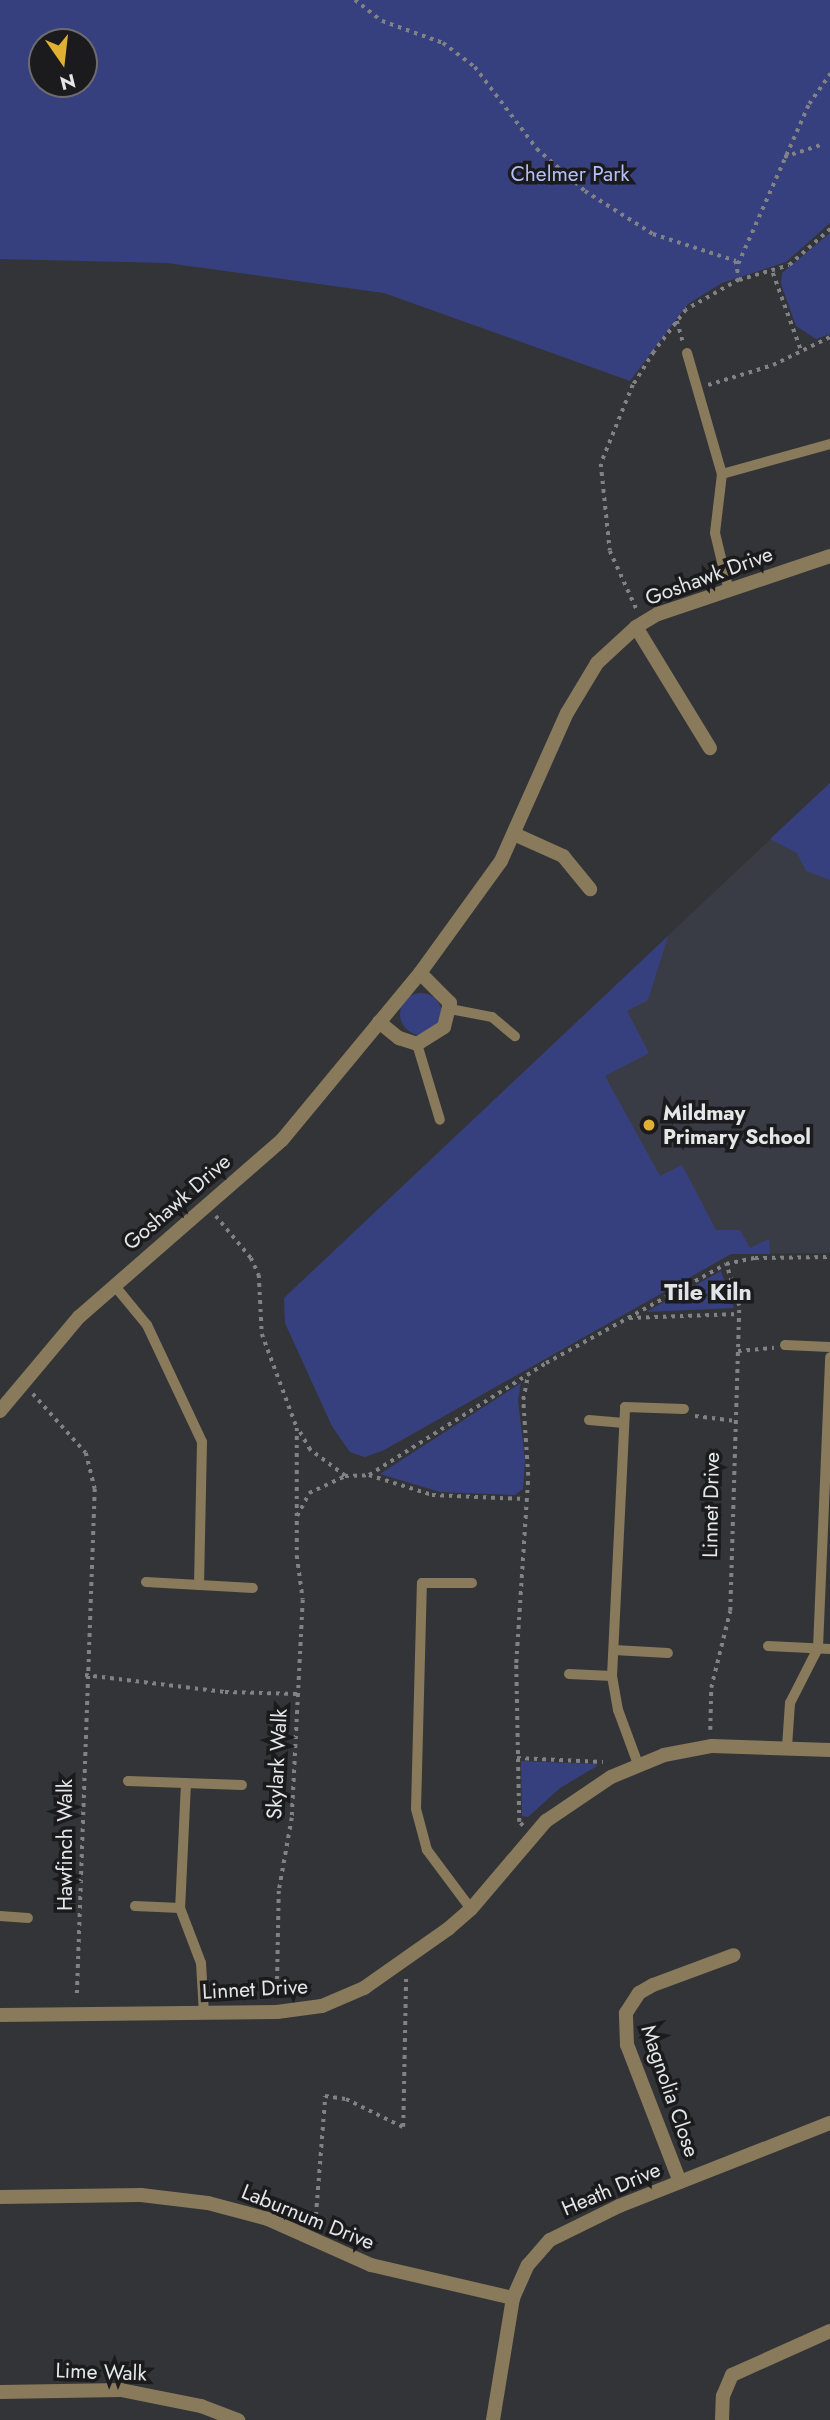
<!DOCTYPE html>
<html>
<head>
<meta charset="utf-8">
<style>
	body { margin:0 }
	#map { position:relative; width:830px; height:2420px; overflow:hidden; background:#333437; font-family:Jost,sans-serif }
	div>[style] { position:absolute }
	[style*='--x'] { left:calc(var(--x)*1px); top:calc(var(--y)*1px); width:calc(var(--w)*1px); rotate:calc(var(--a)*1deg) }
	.built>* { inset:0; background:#3a3c45 }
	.green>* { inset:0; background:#37407e }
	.round { border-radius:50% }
	.path>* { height:3.5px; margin-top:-1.75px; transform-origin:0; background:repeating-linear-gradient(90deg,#818285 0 3.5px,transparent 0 8.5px) }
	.lane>* { height:10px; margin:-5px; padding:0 5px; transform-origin:5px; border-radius:5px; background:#887a5b }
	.street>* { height:14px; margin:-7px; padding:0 7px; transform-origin:7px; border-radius:7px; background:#887a5b }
	.dots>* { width:19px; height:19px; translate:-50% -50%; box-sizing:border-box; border:4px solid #1b1b1d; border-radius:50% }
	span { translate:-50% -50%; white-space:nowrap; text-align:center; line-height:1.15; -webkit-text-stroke:7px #1b1b1d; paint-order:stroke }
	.park-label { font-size:21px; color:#b3c0f9 }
	.street-label { font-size:21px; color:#e5e6e8 }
	.poi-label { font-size:21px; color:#e5e6e8; font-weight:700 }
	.left { translate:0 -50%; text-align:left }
	.neighbourhood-label { font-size:23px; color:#e1e3e8; font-weight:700 }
	.north { position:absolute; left:28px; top:28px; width:70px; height:70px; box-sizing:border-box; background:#1b1b1d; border:2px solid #6c6c6e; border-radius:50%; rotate:166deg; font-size:19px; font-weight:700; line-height:28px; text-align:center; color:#e5e6e8 }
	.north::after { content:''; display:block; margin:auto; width:24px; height:32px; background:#e0b034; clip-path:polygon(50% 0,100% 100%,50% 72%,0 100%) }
</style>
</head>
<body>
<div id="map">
	<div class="built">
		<div style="clip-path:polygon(830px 783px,830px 1253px,731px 1254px,384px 1450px,365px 1457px,350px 1452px,332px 1426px,285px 1323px,284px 1298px)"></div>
	</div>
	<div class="green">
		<div style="clip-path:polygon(evenodd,0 0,830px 0,830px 223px,786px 262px,722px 283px,688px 304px,630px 381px,384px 293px,167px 263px,0 259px,0 0,42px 42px,84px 42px,84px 84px,42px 84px,42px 42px)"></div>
		<div style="clip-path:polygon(830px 233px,830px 334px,816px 339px,796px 326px,781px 284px,782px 273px)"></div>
		<div style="clip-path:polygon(830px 783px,830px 880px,806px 871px,797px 853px,770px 839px)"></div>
		<div style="clip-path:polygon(668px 936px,648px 1000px,627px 1011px,649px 1053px,605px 1076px,660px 1176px,682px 1165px,716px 1230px,740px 1230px,750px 1248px,769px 1239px,770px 1254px,731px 1254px,384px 1450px,365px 1457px,350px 1452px,332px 1426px,285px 1323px,284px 1298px)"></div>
		<div class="round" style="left:400px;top:993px;width:42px;height:42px"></div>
		<div style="clip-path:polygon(721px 1271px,734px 1308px,646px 1312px)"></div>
		<div style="clip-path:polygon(521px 1383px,518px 1400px,525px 1460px,523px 1489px,515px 1495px,440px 1492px,380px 1474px)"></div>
		<div style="clip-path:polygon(521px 1761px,596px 1764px,597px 1766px,560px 1788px,528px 1817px,522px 1816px)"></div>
	</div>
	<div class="path">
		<div style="--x:355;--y:0;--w:34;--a:38"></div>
		<div style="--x:382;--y:21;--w:65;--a:19.8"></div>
		<div style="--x:443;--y:43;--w:40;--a:37"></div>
		<div style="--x:475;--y:67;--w:103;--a:52.9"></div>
		<div style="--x:537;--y:149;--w:64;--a:41.2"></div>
		<div style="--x:585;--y:191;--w:80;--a:32.3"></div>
		<div style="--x:653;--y:234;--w:87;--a:18"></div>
		<div style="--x:736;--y:261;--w:19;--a:81"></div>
		<div style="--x:739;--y:280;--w:61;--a:150.5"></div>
		<div style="--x:686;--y:310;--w:53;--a:127.3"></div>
		<div style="--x:654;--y:352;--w:39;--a:122"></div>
		<div style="--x:633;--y:385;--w:85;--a:112.1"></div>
		<div style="--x:601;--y:464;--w:87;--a:84.1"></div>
		<div style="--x:610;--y:551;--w:63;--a:65.5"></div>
		<div style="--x:784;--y:157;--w:39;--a:-18"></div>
		<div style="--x:738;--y:264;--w:175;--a:-66.1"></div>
		<div style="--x:809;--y:104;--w:37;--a:-55"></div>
		<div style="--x:773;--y:273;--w:82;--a:70"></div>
		<div style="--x:739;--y:280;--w:52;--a:-16.7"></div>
		<div style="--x:789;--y:265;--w:55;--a:-41.3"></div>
		<div style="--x:677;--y:321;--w:22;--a:74"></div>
		<div style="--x:708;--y:385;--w:68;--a:-17.1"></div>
		<div style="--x:773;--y:365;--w:64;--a:-26.2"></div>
		<div style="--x:216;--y:1216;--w:55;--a:50.2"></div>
		<div style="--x:251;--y:1258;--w:19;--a:65"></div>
		<div style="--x:259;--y:1275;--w:59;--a:87.1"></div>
		<div style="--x:262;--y:1334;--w:100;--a:69.6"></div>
		<div style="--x:297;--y:1428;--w:128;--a:90"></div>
		<div style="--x:297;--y:1556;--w:44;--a:82.2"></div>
		<div style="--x:303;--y:1600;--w:218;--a:92.9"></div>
		<div style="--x:292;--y:1818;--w:74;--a:100.1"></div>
		<div style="--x:279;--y:1891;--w:105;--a:91.1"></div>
		<div style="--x:629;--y:1318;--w:110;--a:-2.1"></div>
		<div style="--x:738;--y:1351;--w:36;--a:-5"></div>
		<div style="--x:33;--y:1394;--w:79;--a:48.1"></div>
		<div style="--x:86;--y:1453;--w:37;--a:76"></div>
		<div style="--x:95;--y:1489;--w:509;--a:92.03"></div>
		<div style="--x:695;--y:1416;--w:39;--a:7"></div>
		<div style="--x:369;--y:1475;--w:66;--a:17.6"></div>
		<div style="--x:432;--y:1495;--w:93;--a:2.5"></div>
		<div style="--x:345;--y:1476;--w:24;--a:-2"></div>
		<div style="--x:369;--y:1475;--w:209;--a:-32.3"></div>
		<div style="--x:546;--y:1363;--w:205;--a:-28.8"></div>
		<div style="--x:297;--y:1516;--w:26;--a:-62"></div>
		<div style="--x:309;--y:1493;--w:40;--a:-25"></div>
		<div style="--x:345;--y:1476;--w:44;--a:-143.4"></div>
		<div style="--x:310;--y:1450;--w:22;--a:-120"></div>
		<div style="--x:85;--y:1675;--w:141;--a:6.9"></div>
		<div style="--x:225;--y:1692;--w:72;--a:1.6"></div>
		<div style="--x:710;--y:1730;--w:42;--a:-88.6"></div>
		<div style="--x:711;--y:1688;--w:79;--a:-76.1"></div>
		<div style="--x:730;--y:1611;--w:305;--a:-88.3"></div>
		<div style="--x:739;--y:1306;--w:44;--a:-107.2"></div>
		<div style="--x:726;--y:1264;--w:30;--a:-12"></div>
		<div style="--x:755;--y:1258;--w:75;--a:-0.8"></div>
		<div style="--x:517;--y:1758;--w:86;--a:2.7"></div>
		<div style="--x:523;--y:1826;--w:6;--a:-135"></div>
		<div style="--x:519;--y:1822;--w:159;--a:-91.1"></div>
		<div style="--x:516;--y:1663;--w:187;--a:-86.3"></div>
		<div style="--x:528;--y:1476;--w:76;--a:-93.8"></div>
		<div style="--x:523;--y:1400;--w:26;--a:-79"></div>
		<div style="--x:315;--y:2224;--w:128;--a:-85.5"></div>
		<div style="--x:325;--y:2096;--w:21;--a:8"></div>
		<div style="--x:346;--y:2099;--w:64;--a:26.2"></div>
		<div style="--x:403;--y:2127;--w:150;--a:-88.9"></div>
	</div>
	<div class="lane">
		<div style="--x:687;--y:353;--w:126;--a:73.9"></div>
		<div style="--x:722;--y:474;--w:59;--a:96.8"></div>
		<div style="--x:715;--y:533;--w:56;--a:76.5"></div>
		<div style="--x:722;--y:474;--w:112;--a:-15.5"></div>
		<div style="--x:450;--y:1009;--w:43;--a:10.8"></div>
		<div style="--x:492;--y:1017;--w:30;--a:40"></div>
		<div style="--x:417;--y:1044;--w:79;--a:73.2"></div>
		<div style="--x:114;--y:1285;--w:52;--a:50.5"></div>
		<div style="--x:147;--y:1325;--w:129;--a:64.8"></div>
		<div style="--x:202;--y:1442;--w:143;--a:91.2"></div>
		<div style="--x:785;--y:1345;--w:45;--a:2.5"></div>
		<div style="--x:589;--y:1420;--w:35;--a:5"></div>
		<div style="--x:146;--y:1582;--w:107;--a:3.2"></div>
		<div style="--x:768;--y:1646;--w:62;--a:2.8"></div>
		<div style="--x:614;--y:1650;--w:54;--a:3.2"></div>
		<div style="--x:569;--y:1674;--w:43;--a:2.7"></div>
		<div style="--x:787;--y:1747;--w:44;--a:-86.1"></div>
		<div style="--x:790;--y:1703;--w:62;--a:-63"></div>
		<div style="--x:818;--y:1648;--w:291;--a:-87.6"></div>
		<div style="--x:638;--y:1764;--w:58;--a:-110.3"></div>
		<div style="--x:618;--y:1710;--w:35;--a:-100"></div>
		<div style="--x:612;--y:1676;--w:269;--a:-87.2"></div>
		<div style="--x:625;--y:1407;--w:59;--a:1.9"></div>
		<div style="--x:128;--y:1781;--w:114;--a:2"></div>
		<div style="--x:186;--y:1783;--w:125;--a:92.7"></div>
		<div style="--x:180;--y:1908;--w:59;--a:69.1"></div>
		<div style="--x:201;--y:1963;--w:51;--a:86.6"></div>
		<div style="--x:135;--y:1906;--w:45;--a:2.5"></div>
		<div style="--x:471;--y:1909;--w:74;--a:-126.7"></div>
		<div style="--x:427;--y:1850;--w:42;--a:-105"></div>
		<div style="--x:416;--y:1809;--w:226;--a:-88.5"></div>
		<div style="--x:422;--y:1583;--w:50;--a:0"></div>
		<div style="--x:0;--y:1916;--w:28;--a:4"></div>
	</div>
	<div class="street">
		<div style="--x:636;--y:627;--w:142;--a:58.6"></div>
		<div style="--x:514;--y:834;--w:54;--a:24.2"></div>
		<div style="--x:563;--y:856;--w:43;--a:50.7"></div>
		<div style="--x:379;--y:1022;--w:26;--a:39"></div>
		<div style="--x:399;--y:1038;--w:19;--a:18"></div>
		<div style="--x:417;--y:1044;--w:32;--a:-32"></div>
		<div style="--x:444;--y:1027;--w:25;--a:-76"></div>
		<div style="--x:450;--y:1003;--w:42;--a:-135"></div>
		<div style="--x:0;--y:1411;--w:123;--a:-50"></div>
		<div style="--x:79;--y:1317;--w:269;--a:-41.1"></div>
		<div style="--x:282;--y:1140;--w:217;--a:-50.4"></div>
		<div style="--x:420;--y:973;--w:138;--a:-54.1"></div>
		<div style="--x:501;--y:861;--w:162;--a:-66"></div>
		<div style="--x:567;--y:713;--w:58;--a:-59"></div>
		<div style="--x:597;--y:663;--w:53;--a:-42.7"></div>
		<div style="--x:636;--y:627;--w:26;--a:-31"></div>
		<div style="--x:658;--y:614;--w:182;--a:-18.6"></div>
		<div style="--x:0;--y:2015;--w:277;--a:-0.6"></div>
		<div style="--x:277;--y:2012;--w:45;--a:-7.6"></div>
		<div style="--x:322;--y:2006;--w:46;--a:-23.2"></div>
		<div style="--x:364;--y:1988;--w:103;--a:-35.1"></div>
		<div style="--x:448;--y:1929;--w:30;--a:-41"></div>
		<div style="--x:471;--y:1909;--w:116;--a:-49.6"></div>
		<div style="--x:546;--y:1821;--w:78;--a:-34.1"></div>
		<div style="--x:611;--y:1777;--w:57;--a:-22.5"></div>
		<div style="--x:664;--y:1755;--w:49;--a:-10.6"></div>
		<div style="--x:712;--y:1746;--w:118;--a:1.9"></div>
		<div style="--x:680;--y:2182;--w:147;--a:-111.1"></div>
		<div style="--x:627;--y:2045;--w:32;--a:-92"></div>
		<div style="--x:626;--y:2013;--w:24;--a:-57"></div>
		<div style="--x:639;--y:1993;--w:16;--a:-30"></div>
		<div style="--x:653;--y:1985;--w:86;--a:-20.3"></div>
		<div style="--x:0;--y:2197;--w:141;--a:-0.8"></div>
		<div style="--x:141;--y:2195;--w:67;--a:6.8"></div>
		<div style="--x:208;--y:2203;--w:62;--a:14.9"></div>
		<div style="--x:268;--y:2219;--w:113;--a:24.1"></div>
		<div style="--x:371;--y:2265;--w:146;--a:13.1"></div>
		<div style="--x:0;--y:2392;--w:121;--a:-0.9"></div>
		<div style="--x:121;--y:2390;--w:82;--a:11.3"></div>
		<div style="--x:201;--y:2406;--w:40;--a:21"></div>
		<div style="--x:493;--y:2420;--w:124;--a:-80.7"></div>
		<div style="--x:513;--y:2298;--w:36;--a:-66"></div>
		<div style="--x:528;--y:2265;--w:33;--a:-49"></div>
		<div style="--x:550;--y:2240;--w:77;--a:-26.2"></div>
		<div style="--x:619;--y:2206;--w:227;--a:-21.5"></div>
		<div style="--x:722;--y:2420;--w:24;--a:-88"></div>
		<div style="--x:723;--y:2396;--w:23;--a:-67"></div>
		<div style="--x:732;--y:2375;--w:107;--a:-24.2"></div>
	</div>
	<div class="dots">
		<div style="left:649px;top:1125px;background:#e0b034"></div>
	</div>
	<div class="park-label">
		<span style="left:570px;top:174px">Chelmer Park</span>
	</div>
	<div class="street-label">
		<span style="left:709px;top:576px;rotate:-20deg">Goshawk Drive</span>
		<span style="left:177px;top:1202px;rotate:-41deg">Goshawk Drive</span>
		<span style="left:711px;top:1505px;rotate:-89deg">Linnet Drive</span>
		<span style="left:277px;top:1764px;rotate:-87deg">Skylark Walk</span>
		<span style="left:65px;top:1845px;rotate:-90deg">Hawfinch Walk</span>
		<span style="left:255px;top:1989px;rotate:-3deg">Linnet Drive</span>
		<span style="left:670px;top:2091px;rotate:71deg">Magnolia Close</span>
		<span style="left:611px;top:2189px;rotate:-23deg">Heath Drive</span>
		<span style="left:308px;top:2217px;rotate:22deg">Laburnum Drive</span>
		<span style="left:101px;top:2372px;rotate:2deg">Lime Walk</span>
	</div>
	<div class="poi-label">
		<span class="left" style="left:663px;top:1125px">Mildmay<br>Primary School</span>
	</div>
	<div class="neighbourhood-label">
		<span style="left:708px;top:1292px">Tile Kiln</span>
	</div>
	<div class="north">N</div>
</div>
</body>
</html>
